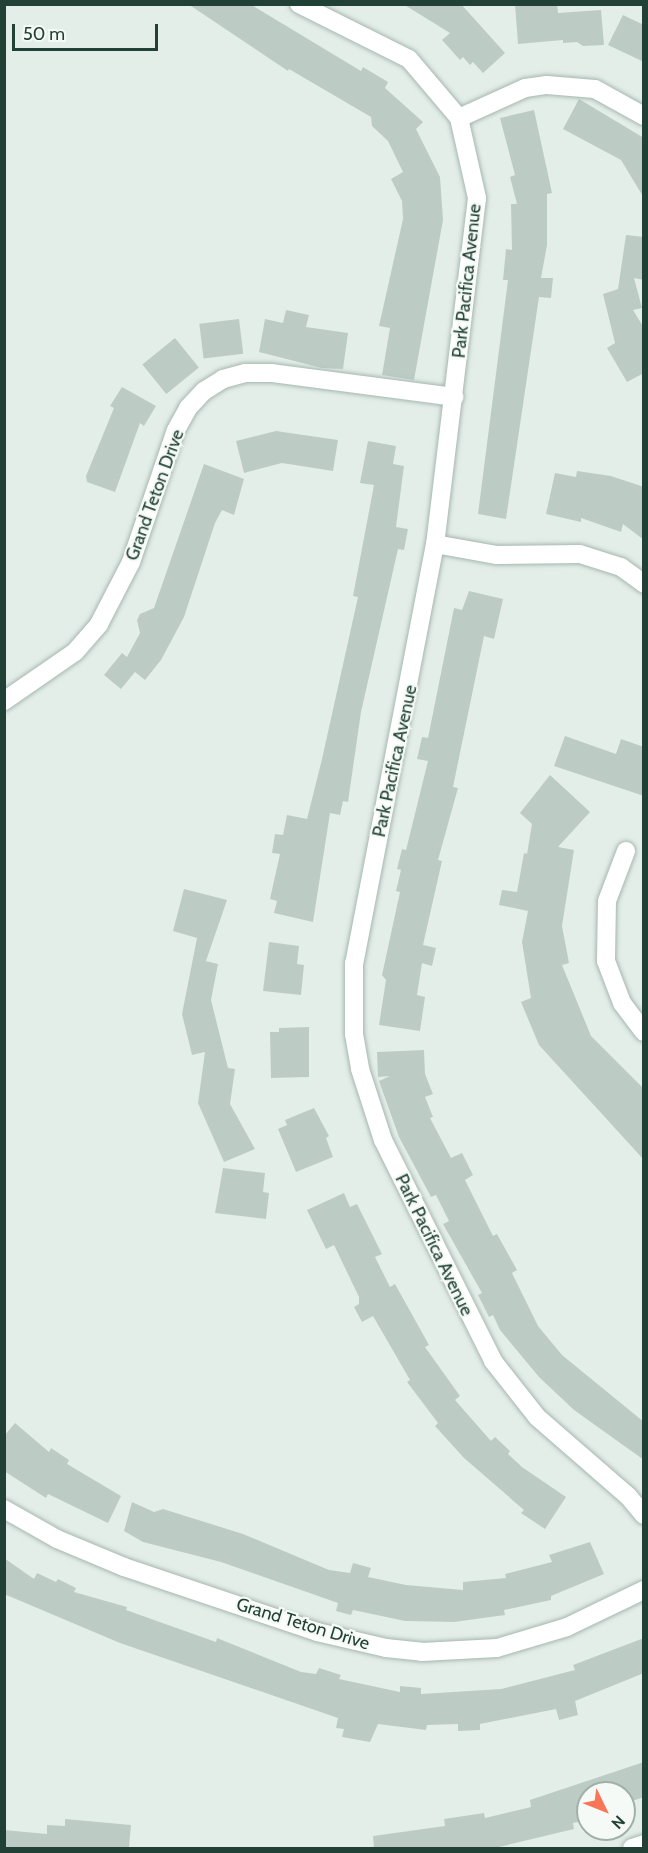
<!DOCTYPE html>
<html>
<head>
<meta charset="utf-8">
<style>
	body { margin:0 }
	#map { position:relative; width:648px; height:1853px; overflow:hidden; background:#e4eee9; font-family:Cabin,sans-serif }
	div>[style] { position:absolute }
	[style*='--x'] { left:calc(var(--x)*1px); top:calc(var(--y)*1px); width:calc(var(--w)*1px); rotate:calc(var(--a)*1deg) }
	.building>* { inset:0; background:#bcccc4; transform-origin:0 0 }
	.roads { filter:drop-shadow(0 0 2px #a6b7b0) drop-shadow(0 0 2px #a6b7b0) }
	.street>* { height:18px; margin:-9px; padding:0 9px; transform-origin:9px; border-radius:9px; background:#fff }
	span { translate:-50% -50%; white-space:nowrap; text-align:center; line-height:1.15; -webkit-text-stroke:4.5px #f5faf7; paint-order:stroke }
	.street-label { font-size:18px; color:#224136 }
	.frame { position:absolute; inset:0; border:6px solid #224136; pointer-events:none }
	.north { position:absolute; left:576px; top:1781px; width:60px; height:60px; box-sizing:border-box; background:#f5faf7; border:2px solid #a1b0aa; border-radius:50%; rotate:133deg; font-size:16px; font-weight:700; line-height:24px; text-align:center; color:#224136 }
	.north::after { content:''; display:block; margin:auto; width:21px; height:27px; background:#f87558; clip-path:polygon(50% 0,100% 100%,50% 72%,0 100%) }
	.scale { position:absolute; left:12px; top:24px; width:146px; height:27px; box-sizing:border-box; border:3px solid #224136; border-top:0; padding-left:8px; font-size:18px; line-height:21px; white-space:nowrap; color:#224136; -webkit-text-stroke:4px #f5faf7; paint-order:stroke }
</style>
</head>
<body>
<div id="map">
	<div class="building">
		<div style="clip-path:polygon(188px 4px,250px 4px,361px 71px,363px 67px,388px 82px,385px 88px,423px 122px,416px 129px,440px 177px,443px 220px,414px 380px,382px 375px,390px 328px,379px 326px,403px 219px,402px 201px,391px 179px,403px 172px,388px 141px,372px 126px,371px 117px,289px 69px,288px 71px)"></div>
		<div style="clip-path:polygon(403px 4px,461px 4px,505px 53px,483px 73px,473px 62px,470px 65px,463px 57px,460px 60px,442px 40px,450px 33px)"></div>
		<div style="clip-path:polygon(515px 4px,557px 4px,558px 13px,601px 10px,604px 45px,583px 46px,577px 42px,563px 43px,563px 40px,518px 44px)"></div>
		<div style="clip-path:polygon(623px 15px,644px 25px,644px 62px,608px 45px)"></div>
		<div style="clip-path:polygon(579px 99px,644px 138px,644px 198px,621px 160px,563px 129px)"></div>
		<div style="clip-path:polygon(534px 110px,552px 193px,547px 194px,547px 245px,541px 278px,553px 278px,551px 298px,539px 297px,506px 519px,478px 514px,508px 280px,503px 280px,506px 249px,512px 250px,511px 204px,517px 204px,510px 177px,515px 175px,500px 118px)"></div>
		<div style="clip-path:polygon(626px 235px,644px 237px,644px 280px,634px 278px,642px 308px,633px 310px,644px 328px,644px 373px,627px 382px,607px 348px,615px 343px,603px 294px,618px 289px)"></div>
		<div style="clip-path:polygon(286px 310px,309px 315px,306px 327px,348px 333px,343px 369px,322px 368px,259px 352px,265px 319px,283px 323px)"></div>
		<div style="left:239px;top:319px;width:35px;height:40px;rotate:83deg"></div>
		<div style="left:175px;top:338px;width:38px;height:42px;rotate:51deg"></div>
		<div style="clip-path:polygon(122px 387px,156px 406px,144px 426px,140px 423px,115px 492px,87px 482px,86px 476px,114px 408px,110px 406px)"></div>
		<div style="clip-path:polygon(276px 431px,338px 440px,333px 471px,282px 463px,244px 473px,236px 441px)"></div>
		<div style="clip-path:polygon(368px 441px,396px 446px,393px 464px,404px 466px,396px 527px,408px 529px,404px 550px,398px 549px,361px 712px,348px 802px,343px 801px,340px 815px,330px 813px,313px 922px,274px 913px,277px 901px,270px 899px,280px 854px,272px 853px,275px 834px,283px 835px,287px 815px,307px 819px,322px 759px,358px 597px,353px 596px,374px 485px,360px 483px)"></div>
		<div style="clip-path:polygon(204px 464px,244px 479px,234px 515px,222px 510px,215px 523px,184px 617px,161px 660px,145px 680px,135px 672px,121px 689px,104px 675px,122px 653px,127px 657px,140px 633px,137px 620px,140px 614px,154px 608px)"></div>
		<div style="clip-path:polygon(577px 471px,611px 476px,644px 487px,644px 540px,623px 524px,621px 532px,581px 518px,581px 522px,546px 514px,555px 473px,576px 477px)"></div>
		<div style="clip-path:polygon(469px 591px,503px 599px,494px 639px,484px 636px,453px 787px,458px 788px,438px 860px,442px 861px,423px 945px,436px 948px,432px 966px,422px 963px,417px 995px,425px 997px,420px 1031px,379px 1025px,386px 980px,382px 975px,400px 892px,396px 891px,401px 870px,397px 869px,402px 849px,406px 850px,428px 761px,417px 759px,422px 737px,428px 738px,454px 608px,462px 610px)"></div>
		<div style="clip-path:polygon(565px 736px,616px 754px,621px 739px,644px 747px,644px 796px,554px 766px)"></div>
		<div style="clip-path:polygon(550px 775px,590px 812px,558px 847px,574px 850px,562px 926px,569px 963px,562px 965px,591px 1036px,644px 1089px,644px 1160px,539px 1045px,521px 1002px,531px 998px,522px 942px,528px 911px,499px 905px,502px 890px,517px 892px,524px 853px,527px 854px,532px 824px,520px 813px)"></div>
		<div style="clip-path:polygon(184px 889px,227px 900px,206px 961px,218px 964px,211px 1000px,228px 1068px,235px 1069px,230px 1104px,255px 1149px,224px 1162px,198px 1103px,205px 1052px,192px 1055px,182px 1014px,197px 938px,173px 931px)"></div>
		<div style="clip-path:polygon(269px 942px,299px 946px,297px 964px,304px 965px,301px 995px,263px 991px)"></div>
		<div style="clip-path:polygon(309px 1027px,309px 1077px,271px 1078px,270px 1032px,279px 1032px,279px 1028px)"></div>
		<div style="clip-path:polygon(424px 1050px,425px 1074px,433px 1094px,425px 1097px,433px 1117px,430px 1118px,451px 1158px,462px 1153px,473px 1175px,465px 1180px,493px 1236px,497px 1234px,517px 1270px,512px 1273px,538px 1326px,562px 1355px,644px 1422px,644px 1460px,574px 1410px,539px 1377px,500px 1330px,493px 1315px,489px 1317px,478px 1295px,482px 1293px,443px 1224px,449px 1221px,436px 1195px,431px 1197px,399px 1137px,379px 1081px,390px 1076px,378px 1077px,377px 1052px)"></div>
		<div style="clip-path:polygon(314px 1108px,329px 1136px,326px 1138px,333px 1157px,296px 1172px,278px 1129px,287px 1125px,285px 1120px)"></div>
		<div style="clip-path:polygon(223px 1168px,265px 1173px,263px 1192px,269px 1193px,266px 1219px,215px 1213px)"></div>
		<div style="clip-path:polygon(344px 1193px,350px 1207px,357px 1204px,382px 1254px,375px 1257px,390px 1287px,395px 1284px,429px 1345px,425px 1347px,460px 1396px,455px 1400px,491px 1441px,495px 1437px,510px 1451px,508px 1454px,522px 1467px,566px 1497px,545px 1529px,521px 1513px,524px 1510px,464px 1458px,435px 1426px,438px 1423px,407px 1382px,410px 1380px,373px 1316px,362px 1322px,354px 1307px,359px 1304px,359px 1297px,334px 1245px,326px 1249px,307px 1210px)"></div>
		<div style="clip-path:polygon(15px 1423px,49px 1452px,51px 1448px,69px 1460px,67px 1464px,121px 1496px,108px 1523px,48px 1494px,46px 1498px,4px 1471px,4px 1436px)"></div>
		<div style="clip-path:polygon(132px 1502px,154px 1512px,163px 1509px,243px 1534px,329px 1570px,350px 1573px,353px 1563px,371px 1568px,368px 1577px,406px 1585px,463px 1590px,463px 1582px,506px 1578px,505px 1574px,552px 1562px,549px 1555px,590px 1542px,604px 1574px,551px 1596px,551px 1600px,504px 1610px,505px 1615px,454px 1622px,405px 1621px,353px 1610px,351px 1615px,336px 1611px,338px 1603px,221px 1562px,143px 1542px,124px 1531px)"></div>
		<div style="clip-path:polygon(4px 1558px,34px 1579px,37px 1573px,56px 1582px,58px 1579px,76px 1588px,74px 1592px,127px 1607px,126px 1610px,216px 1642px,217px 1638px,301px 1672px,316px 1674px,319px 1668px,341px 1675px,339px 1679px,400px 1692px,400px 1686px,421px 1688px,421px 1694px,501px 1689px,575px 1670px,573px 1665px,644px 1638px,644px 1673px,575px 1701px,578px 1715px,559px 1720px,556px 1709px,480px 1724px,480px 1730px,458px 1731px,458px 1724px,427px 1725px,426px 1730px,378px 1724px,370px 1742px,342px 1737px,344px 1729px,336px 1728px,338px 1718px,120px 1643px,4px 1594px)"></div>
		<div style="clip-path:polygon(644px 1762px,644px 1797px,627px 1803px,624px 1793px,588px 1793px,588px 1820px,573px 1823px,574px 1829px,495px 1848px,374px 1848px,373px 1836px,445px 1826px,444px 1819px,484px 1813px,485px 1818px,531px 1807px,530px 1800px)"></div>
		<div style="clip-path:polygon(65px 1819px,131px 1825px,129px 1848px,4px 1848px,4px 1830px,47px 1834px,47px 1825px,65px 1826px)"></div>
	</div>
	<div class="roads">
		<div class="street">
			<div style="--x:299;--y:4;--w:123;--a:26.6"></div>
			<div style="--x:409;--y:59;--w:77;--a:49.7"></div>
			<div style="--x:459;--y:118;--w:82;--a:77.3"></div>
			<div style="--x:477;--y:198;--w:349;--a:96.9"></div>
			<div style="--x:435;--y:544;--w:427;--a:100.9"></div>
			<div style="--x:354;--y:963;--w:71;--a:90"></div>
			<div style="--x:354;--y:1034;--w:36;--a:80"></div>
			<div style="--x:360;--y:1069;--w:75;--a:72.1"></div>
			<div style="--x:383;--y:1140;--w:247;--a:63.5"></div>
			<div style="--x:493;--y:1361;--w:71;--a:51.8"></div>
			<div style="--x:537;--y:1417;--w:121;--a:41"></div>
			<div style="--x:628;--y:1496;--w:25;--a:50"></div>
			<div style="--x:459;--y:118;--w:72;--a:-24.4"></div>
			<div style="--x:525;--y:88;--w:22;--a:-8"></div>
			<div style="--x:547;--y:85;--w:48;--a:4.8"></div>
			<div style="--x:595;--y:89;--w:56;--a:28.9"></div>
			<div style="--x:435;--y:544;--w:63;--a:10.1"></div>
			<div style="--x:497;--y:555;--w:83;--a:-0.7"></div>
			<div style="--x:580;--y:554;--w:43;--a:17.6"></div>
			<div style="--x:621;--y:567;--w:29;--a:36"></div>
			<div style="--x:4;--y:701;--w:86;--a:-34.6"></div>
			<div style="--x:75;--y:652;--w:37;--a:-49"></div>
			<div style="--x:99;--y:624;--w:70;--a:-62.7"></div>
			<div style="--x:131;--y:562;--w:139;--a:-71.2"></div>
			<div style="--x:176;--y:430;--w:25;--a:-61"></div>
			<div style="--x:188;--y:408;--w:23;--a:-47"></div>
			<div style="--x:204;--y:391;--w:22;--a:-32"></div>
			<div style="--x:223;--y:379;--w:23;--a:-15"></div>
			<div style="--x:245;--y:373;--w:27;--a:0"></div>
			<div style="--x:272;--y:373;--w:184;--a:7.5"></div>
			<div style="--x:626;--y:851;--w:53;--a:110.8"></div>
			<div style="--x:607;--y:901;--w:60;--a:91"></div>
			<div style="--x:606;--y:961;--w:45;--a:69.1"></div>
			<div style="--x:622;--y:1003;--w:36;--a:53"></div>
			<div style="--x:4;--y:1509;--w:61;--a:29.5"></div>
			<div style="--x:57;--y:1539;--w:73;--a:22.7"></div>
			<div style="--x:124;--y:1567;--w:204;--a:18.6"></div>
			<div style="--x:317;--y:1632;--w:71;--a:13.1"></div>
			<div style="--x:386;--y:1648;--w:36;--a:6"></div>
			<div style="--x:422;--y:1652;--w:75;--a:-3.1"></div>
			<div style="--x:497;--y:1648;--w:73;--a:-16.7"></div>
			<div style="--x:567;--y:1627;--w:85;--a:-25.7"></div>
			<div style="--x:632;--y:1848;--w:13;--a:-18"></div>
		</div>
	</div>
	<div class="street-label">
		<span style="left:467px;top:281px;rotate:-84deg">Park Pacifica Avenue</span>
		<span style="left:155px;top:495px;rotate:-70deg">Grand Teton Drive</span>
		<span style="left:395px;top:761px;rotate:-78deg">Park Pacifica Avenue</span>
		<span style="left:434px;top:1245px;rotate:64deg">Park Pacifica Avenue</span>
		<span style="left:303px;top:1624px;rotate:17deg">Grand Teton Drive</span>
	</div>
	<div class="frame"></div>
	<div class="north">N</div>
	<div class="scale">50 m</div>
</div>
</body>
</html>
